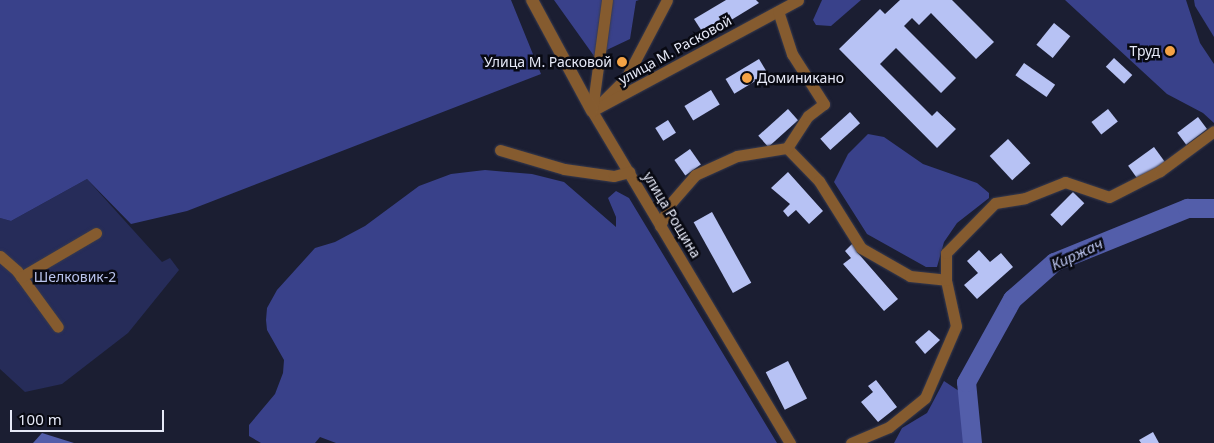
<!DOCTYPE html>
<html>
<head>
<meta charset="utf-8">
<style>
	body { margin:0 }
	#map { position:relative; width:1214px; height:443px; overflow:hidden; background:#1b1e32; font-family:"Noto Sans",sans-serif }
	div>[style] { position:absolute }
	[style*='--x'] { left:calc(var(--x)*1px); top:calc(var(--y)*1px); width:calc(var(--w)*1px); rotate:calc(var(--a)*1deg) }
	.green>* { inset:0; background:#262c59 }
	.forest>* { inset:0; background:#39418a }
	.water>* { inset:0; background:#535eaa }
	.river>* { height:19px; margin:-9.5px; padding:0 9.5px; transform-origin:9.5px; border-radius:9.5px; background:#535eaa }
	.building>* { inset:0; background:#b7c2f4; transform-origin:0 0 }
	.roads { filter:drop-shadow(0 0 1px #373a4e) drop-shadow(0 0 1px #373a4e) }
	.minor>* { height:11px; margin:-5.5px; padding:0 5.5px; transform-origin:5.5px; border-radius:5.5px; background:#855b2f }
	.tertiary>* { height:12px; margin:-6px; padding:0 6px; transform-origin:6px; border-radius:6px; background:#855b2f }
	.dots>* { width:14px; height:14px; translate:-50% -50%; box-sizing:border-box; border:2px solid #080912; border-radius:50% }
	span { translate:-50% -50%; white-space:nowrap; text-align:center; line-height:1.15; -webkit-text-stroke:5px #080912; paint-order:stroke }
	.street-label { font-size:14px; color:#e6e9f7 }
	.poi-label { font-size:14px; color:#e6e9f7 }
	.right { translate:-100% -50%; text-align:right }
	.left { translate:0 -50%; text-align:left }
	.park-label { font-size:14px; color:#b9c3ed }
	.water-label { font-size:15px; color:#b9c2ec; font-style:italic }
	.scale { position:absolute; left:10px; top:410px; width:154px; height:22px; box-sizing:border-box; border:2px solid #e6e9f7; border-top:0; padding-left:6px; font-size:15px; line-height:18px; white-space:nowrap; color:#e6e9f7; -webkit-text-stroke:4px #080912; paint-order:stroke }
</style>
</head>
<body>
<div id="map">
	<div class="green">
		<div style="clip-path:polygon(87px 179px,162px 262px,170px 258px,179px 270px,128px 333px,62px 384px,25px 392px,0 369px,0 218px,11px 221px)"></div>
	</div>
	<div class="forest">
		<div style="clip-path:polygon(0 0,511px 0,541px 74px,187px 211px,131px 224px,87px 179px,11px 221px,0 218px)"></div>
		<div style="clip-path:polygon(554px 0,639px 0,636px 1px,630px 39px,594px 56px)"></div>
		<div style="clip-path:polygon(822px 0,861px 0,831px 26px,816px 25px,813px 20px)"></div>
		<div style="clip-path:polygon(1065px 0,1186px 0,1200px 43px,1214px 64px,1214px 123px,1203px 113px,1167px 94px)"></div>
		<div style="clip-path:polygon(1194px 0,1214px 0,1214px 37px,1195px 6px)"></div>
		<div style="clip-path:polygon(868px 134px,884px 137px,923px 164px,977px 183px,989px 193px,989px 198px,957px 223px,944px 242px,937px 267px,926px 267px,867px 234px,834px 182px,848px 154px)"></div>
		<div style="clip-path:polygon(485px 170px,532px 174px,564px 182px,616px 227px,616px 217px,608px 198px,616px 191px,629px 198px,777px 443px,336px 443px,320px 437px,315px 443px,261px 443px,249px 436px,249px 425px,275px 394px,283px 373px,284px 360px,267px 330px,266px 320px,267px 308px,277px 290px,315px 248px,335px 242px,365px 226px,419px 186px,451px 174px)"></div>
		<div style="clip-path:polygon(944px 381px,962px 393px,964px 443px,894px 443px,902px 428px,927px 413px)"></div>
	</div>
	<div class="water">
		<div style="clip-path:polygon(42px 433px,74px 443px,33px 443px)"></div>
	</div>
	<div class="river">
		<div style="--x:972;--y:443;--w:61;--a:-95.6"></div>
		<div style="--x:966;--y:382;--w:95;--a:-61"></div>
		<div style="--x:1012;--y:299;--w:56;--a:-41.4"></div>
		<div style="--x:1054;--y:262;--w:144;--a:-22.1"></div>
		<div style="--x:1187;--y:208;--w:27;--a:0"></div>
	</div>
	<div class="building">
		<div style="clip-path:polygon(726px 0,756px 0,759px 3px,705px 36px,694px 19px)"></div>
		<div style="clip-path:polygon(900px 0,952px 0,994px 42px,976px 59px,931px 13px,919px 25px,912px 18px,904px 26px,956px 78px,941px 93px,896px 48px,880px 64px,932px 116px,937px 111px,956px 129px,937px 148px,839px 49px,880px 9px,885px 14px)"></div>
		<div style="left:1054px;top:23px;width:21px;height:28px;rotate:39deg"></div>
		<div style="left:1114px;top:58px;width:25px;height:12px;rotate:43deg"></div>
		<div style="left:759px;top:59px;width:17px;height:39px;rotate:59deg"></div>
		<div style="left:1024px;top:63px;width:38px;height:15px;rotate:35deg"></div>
		<div style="left:711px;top:90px;width:17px;height:31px;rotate:59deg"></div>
		<div style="left:788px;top:109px;width:15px;height:40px;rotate:48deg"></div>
		<div style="left:1108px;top:109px;width:16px;height:21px;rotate:52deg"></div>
		<div style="left:850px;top:112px;width:15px;height:40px;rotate:48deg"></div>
		<div style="left:1198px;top:117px;width:15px;height:26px;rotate:53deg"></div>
		<div style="left:668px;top:120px;width:15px;height:15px;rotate:58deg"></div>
		<div style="left:1008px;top:139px;width:33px;height:25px;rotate:47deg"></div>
		<div style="left:1154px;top:147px;width:19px;height:32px;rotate:54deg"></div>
		<div style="left:690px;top:149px;width:19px;height:19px;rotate:55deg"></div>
		<div style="clip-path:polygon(788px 172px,823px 211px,809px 224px,796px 210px,788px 217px,783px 211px,790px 204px,771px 188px)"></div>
		<div style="left:1073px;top:192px;width:16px;height:32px;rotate:45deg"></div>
		<div style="left:712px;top:212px;width:81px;height:21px;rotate:61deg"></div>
		<div style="clip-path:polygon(854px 242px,860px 249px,857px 252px,898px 299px,884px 311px,843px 264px,851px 258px,845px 251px)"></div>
		<div style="clip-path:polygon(979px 250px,990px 262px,1001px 253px,1013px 267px,977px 299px,964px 285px,978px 273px,967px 261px)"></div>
		<div style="clip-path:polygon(929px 330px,940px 340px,925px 354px,915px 342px)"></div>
		<div style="left:788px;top:361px;width:42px;height:25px;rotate:63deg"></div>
		<div style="clip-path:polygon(876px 380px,897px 407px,878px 422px,861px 402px,873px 392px,868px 386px)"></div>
		<div style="clip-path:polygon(1153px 432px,1159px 443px,1141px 443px,1139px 440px)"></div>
	</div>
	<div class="roads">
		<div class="minor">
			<div style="--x:599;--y:105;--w:38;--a:-45"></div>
			<div style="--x:626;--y:78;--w:88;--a:-62.3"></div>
			<div style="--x:592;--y:111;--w:387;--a:59.2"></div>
			<div style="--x:592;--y:111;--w:234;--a:-28.3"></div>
			<div style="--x:592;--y:111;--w:112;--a:-82.3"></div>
			<div style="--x:787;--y:148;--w:46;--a:45.9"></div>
			<div style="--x:819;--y:181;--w:79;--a:57.9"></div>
			<div style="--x:861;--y:248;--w:56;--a:29.7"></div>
			<div style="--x:910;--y:276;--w:36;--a:6"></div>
			<div style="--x:500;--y:150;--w:67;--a:16.5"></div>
			<div style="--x:564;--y:169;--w:50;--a:8"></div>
			<div style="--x:614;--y:176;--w:16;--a:-15"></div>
			<div style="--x:660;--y:226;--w:24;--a:-66"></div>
			<div style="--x:670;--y:204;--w:38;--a:-49"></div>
			<div style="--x:695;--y:175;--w:46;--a:-24.3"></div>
			<div style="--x:737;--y:156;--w:51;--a:-9.1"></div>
			<div style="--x:787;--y:148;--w:38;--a:-57"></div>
			<div style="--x:808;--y:116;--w:20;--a:-37"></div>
			<div style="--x:824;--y:104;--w:59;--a:-122.6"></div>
			<div style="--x:792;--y:54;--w:45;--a:-108"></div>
			<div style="--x:0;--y:256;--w:23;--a:41"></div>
			<div style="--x:17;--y:271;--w:69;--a:53.8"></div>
			<div style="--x:21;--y:277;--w:87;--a:-30.4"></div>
			<div style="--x:851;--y:443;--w:41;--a:-22.8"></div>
			<div style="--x:889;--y:427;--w:46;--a:-38.9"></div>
			<div style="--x:925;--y:398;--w:78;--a:-66.7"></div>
			<div style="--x:956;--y:326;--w:47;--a:-102.3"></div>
			<div style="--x:946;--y:280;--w:27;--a:-90"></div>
			<div style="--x:946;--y:253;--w:70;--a:-45.6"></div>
			<div style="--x:995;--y:203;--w:30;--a:-9"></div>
			<div style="--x:1025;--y:198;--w:43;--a:-21.8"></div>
			<div style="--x:1065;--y:182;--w:46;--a:18.8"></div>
			<div style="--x:1109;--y:197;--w:57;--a:-27"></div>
			<div style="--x:1160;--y:171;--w:67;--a:-36.5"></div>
		</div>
		<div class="tertiary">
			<div style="--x:532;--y:0;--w:126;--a:61.6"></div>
		</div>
	</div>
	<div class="dots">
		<div style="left:1170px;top:51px;background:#f5a345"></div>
		<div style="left:622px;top:62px;background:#f5a345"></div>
		<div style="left:747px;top:78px;background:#f5a345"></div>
	</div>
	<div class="street-label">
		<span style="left:675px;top:50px;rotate:-29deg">улица М. Расковой</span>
		<span style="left:672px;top:215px;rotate:59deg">улица Рощина</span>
	</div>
	<div class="poi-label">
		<span class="right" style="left:1160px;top:51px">Труд</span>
		<span class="right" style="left:612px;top:62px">Улица М. Расковой</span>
		<span class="left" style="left:757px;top:78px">Доминикано</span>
	</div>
	<div class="park-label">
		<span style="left:75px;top:277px">Шелковик-2</span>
	</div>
	<div class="water-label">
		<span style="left:1077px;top:254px;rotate:-25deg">Киржач</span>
	</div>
	<div class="scale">100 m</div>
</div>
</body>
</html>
